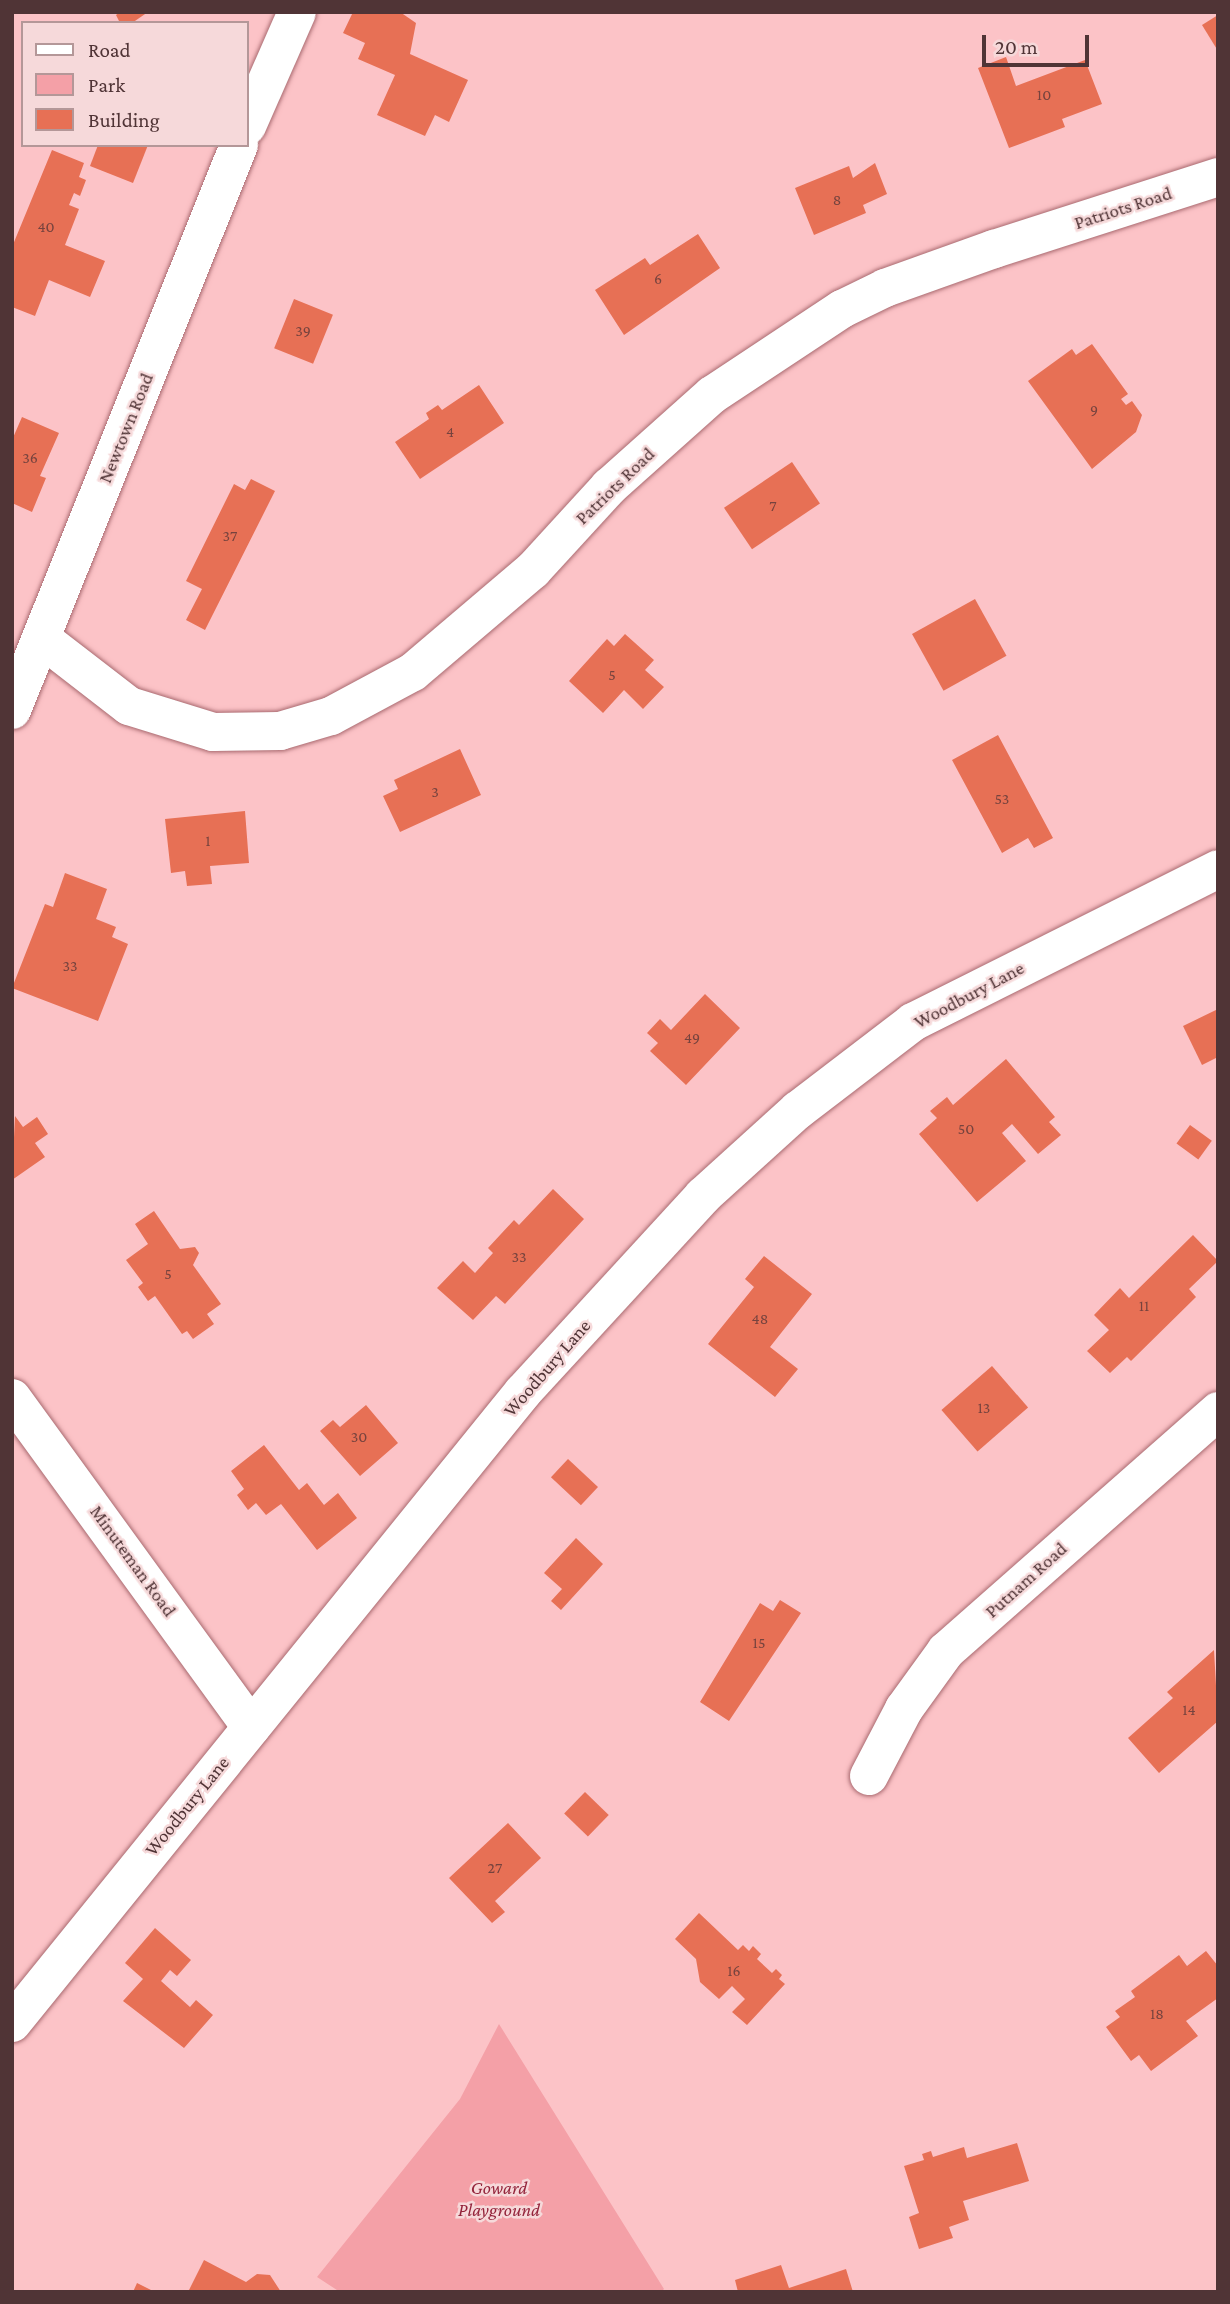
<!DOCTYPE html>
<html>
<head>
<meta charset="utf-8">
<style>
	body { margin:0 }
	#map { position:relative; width:1230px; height:2304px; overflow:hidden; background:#fcc3c7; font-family:"Crimson Pro",serif }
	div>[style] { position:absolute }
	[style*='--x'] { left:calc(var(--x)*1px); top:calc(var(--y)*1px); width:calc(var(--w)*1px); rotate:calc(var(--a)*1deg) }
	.green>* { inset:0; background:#f4a0a7 }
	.building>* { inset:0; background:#e77055; transform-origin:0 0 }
	.roads { filter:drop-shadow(0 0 2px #a96a70) drop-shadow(0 0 2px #a96a70) }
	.minor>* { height:38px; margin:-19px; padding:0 19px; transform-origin:19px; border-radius:19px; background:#fff }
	span { translate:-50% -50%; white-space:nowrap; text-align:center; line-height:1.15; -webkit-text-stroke:5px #f6d9da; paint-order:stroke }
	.number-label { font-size:16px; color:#76433e }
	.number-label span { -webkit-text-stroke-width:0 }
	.street-label { font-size:19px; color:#503436 }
	.park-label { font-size:19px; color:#94243b; font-style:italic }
	.frame { position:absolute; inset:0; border:14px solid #503436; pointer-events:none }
	.legend { position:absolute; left:21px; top:21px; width:228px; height:126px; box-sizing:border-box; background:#f6d9da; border:2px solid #b49798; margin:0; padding:9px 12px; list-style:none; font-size:21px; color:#503436 }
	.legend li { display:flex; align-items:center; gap:14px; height:35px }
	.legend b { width:35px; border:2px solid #b49798 }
	.scale { position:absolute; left:982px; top:35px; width:107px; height:32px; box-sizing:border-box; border:4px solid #503436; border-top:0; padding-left:9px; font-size:21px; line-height:24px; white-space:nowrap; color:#503436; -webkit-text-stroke:5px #f6d9da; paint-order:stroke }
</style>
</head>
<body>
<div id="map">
	<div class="green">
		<div style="clip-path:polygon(499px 2024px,664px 2289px,661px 2292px,340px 2292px,317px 2277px,460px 2099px)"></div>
	</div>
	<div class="building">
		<div style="clip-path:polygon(120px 12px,148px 12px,132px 23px,120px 23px,116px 15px)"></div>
		<div style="clip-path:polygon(353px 12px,400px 12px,416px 23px,410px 54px,468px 80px,449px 122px,435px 115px,425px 136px,377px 115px,395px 75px,358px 59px,365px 43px,343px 33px)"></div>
		<div style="clip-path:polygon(1218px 15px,1218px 51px,1202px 25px)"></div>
		<div style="clip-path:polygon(1006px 57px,1016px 86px,1085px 60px,1102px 104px,1062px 119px,1065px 127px,1009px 148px,978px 68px)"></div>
		<div style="clip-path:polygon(98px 145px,148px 145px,133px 183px,90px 166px)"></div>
		<div style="clip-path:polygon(52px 150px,84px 163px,79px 177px,86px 180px,80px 196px,74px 193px,69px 205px,79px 209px,65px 245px,105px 261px,90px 297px,49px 280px,35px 316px,12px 307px,12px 247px)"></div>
		<div style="clip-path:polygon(875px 163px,887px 194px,863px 205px,866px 213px,814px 235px,795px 188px,849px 166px,853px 178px)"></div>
		<div style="clip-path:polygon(698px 234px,720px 268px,624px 335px,595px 290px,645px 258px,650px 265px)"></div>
		<div style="left:294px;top:299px;width:42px;height:53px;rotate:22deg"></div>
		<div style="clip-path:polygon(1092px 344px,1128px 394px,1121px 399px,1126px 405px,1132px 401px,1142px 415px,1136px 432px,1092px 469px,1028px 381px,1072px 349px,1076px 355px)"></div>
		<div style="clip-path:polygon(479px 385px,504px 423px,420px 479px,395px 442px,429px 419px,426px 413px,438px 405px,442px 410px)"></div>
		<div style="clip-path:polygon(22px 417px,59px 433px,40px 476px,46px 478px,32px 512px,12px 503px,12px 440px)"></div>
		<div style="left:792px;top:462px;width:50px;height:82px;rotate:56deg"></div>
		<div style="clip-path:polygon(251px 479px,275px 491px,205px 630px,186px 620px,202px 589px,186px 581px,234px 484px,245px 490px)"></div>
		<div style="left:975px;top:599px;width:65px;height:72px;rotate:61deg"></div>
		<div style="clip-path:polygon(625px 634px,654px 660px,645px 670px,664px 687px,643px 709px,624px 690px,603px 713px,569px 681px,607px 639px,614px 646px)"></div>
		<div style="clip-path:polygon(998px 735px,1053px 838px,1034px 848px,1028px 838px,1002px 853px,952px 760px)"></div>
		<div style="clip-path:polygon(460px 749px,481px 795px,400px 832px,383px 796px,398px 789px,394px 780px)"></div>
		<div style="clip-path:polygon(245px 811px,249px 863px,210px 866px,212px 884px,187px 886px,185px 871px,171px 873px,165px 819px)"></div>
		<div style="clip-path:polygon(65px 873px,107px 889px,96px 919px,116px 927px,112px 937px,128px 944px,98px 1021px,12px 988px,45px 904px,53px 907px)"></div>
		<div style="clip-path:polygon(705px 994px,740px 1028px,686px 1085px,650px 1051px,658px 1043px,647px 1033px,660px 1019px,671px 1030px)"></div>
		<div style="clip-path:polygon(1218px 1009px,1218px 1057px,1202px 1065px,1183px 1026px)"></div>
		<div style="clip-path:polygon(1006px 1059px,1055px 1117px,1049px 1122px,1061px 1135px,1038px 1154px,1012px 1124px,1002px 1133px,1026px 1161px,977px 1202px,919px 1134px,937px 1118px,930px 1111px,947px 1097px,953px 1105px)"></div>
		<div style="clip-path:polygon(15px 1116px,23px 1127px,37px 1117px,48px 1134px,35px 1143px,45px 1157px,12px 1180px)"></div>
		<div style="left:1190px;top:1125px;width:27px;height:23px;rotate:36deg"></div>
		<div style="clip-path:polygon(553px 1189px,584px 1219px,505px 1304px,496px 1296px,473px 1320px,437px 1288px,463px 1261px,475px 1273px,493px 1253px,488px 1248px,514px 1220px,519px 1225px)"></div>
		<div style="clip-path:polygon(154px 1211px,180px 1249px,195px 1247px,199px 1253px,193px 1265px,221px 1304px,207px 1314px,214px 1324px,193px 1339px,187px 1331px,182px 1334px,155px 1296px,148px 1301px,138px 1287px,143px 1283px,126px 1260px,148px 1244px,135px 1224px)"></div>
		<div style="clip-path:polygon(1193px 1235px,1218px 1261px,1189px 1289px,1196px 1297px,1131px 1361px,1127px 1357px,1110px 1373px,1087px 1351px,1109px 1330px,1094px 1315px,1120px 1288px,1129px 1298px)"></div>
		<div style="clip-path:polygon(764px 1256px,812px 1294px,770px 1347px,798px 1369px,775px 1397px,708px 1344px,754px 1287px,745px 1279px)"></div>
		<div style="left:992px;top:1366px;width:55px;height:67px;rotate:49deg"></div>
		<div style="clip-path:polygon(366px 1405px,398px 1443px,360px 1476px,320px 1431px,333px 1420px,340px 1427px)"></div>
		<div style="clip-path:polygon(264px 1445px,299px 1490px,307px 1483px,324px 1505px,338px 1493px,357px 1518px,317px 1550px,281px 1504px,266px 1515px,256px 1503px,248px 1510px,237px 1495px,244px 1489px,231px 1471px)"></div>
		<div style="left:568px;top:1459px;width:41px;height:25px;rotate:43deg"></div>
		<div style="clip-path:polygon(576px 1538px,603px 1564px,561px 1610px,551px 1601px,562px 1589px,544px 1573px)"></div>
		<div style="clip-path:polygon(780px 1600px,801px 1613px,729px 1721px,700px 1702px,760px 1603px,773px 1611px)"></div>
		<div style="clip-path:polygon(1214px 1650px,1218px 1721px,1159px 1773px,1128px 1738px,1173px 1698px,1167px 1692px)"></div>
		<div style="left:585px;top:1792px;width:33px;height:30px;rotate:44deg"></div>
		<div style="clip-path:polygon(508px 1823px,541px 1858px,495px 1901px,505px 1912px,492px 1923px,449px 1878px)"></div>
		<div style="clip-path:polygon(699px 1913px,738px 1950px,743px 1945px,749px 1951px,753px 1946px,761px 1954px,757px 1959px,772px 1973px,776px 1969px,782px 1975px,779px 1979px,785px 1984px,747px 2025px,732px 2012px,745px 1999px,732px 1986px,719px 1999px,700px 1982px,696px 1959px,675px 1939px)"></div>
		<div style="clip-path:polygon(155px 1928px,191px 1960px,177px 1976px,170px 1970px,161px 1981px,190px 2007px,196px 2000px,213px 2015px,184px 2048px,123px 2001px,143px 1979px,125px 1963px)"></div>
		<div style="clip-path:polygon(1206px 1951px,1218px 1966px,1218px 1998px,1186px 2021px,1198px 2036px,1151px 2071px,1139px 2055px,1131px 2061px,1106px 2027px,1120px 2017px,1115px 2011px,1135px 1997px,1131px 1991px,1179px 1955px,1187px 1966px)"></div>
		<div style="clip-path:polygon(1017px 2143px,1029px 2181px,963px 2201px,969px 2220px,949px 2227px,953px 2238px,919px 2249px,909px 2217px,919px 2213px,904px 2166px,924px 2160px,922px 2154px,931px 2151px,933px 2157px,964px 2147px,967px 2158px)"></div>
		<div style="clip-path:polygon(204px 2260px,246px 2282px,257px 2274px,270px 2275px,281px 2292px,188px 2292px)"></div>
		<div style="clip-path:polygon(781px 2265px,789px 2288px,846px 2269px,853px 2292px,738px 2292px,735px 2280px)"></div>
		<div style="clip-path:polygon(137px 2283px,155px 2292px,133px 2292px)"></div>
	</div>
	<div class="roads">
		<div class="minor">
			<div style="--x:247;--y:126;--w:124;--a:-66.3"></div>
			<div style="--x:41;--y:638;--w:111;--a:37.7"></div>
			<div style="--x:129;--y:706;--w:88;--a:17.2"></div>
			<div style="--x:213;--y:732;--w:67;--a:-0.9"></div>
			<div style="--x:280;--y:731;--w:53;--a:-16.4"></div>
			<div style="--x:331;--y:716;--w:93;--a:-28.2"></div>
			<div style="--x:413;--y:672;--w:157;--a:-40.4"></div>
			<div style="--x:533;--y:570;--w:113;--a:-47.5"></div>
			<div style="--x:609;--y:487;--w:138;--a:-41.8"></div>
			<div style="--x:712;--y:395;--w:156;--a:-33.5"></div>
			<div style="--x:842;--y:309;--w:48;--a:-26"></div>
			<div style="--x:885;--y:288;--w:116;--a:-19.7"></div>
			<div style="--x:994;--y:249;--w:235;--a:-17.8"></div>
			<div style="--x:12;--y:710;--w:609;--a:-68.11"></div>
			<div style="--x:12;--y:1398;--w:407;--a:54"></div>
			<div style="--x:869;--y:1776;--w:76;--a:-62.4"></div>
			<div style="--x:904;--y:1709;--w:72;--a:-54.1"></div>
			<div style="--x:946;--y:1651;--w:363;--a:-41.4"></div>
			<div style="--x:12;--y:2023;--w:812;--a:-51"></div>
			<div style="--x:523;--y:1392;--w:266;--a:-47.4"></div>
			<div style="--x:703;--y:1196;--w:128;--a:-42.2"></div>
			<div style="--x:798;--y:1110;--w:145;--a:-37.4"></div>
			<div style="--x:913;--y:1022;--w:341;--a:-26.6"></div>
		</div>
	</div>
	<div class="number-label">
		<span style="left:1044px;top:95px">10</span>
		<span style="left:837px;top:200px">8</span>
		<span style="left:46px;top:227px">40</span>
		<span style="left:658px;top:279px">6</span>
		<span style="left:303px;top:331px">39</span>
		<span style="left:1094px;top:410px">9</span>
		<span style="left:450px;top:432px">4</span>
		<span style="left:30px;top:458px">36</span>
		<span style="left:773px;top:506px">7</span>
		<span style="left:230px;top:536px">37</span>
		<span style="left:612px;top:675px">5</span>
		<span style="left:435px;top:792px">3</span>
		<span style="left:1002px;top:799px">53</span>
		<span style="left:208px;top:841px">1</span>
		<span style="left:70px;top:966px">33</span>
		<span style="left:692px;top:1038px">49</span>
		<span style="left:966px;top:1129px">50</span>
		<span style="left:519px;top:1257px">33</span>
		<span style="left:168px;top:1274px">5</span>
		<span style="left:1144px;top:1306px">11</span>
		<span style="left:760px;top:1319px">48</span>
		<span style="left:984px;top:1408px">13</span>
		<span style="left:359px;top:1437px">30</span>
		<span style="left:759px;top:1643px">15</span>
		<span style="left:1189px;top:1710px">14</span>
		<span style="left:495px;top:1868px">27</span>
		<span style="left:734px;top:1971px">16</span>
		<span style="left:1157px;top:2014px">18</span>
	</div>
	<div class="street-label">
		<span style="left:1123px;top:208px;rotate:-18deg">Patriots Road</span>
		<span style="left:126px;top:428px;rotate:-68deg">Newtown Road</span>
		<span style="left:615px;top:486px;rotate:-44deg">Patriots Road</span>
		<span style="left:969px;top:995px;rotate:-28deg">Woodbury Lane</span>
		<span style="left:547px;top:1368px;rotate:-49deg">Woodbury Lane</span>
		<span style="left:133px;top:1561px;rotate:54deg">Minuteman Road</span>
		<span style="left:1026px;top:1580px;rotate:-42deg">Putnam Road</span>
		<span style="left:187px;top:1806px;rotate:-51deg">Woodbury Lane</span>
	</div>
	<div class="park-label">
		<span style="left:499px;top:2199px">Goward<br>Playground</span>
	</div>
	<div class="frame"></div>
	<ul class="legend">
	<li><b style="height:9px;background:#fff"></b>Road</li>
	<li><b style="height:19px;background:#f4a0a7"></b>Park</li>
	<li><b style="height:19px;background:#e77055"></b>Building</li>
	</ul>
	<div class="scale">20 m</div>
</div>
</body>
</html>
